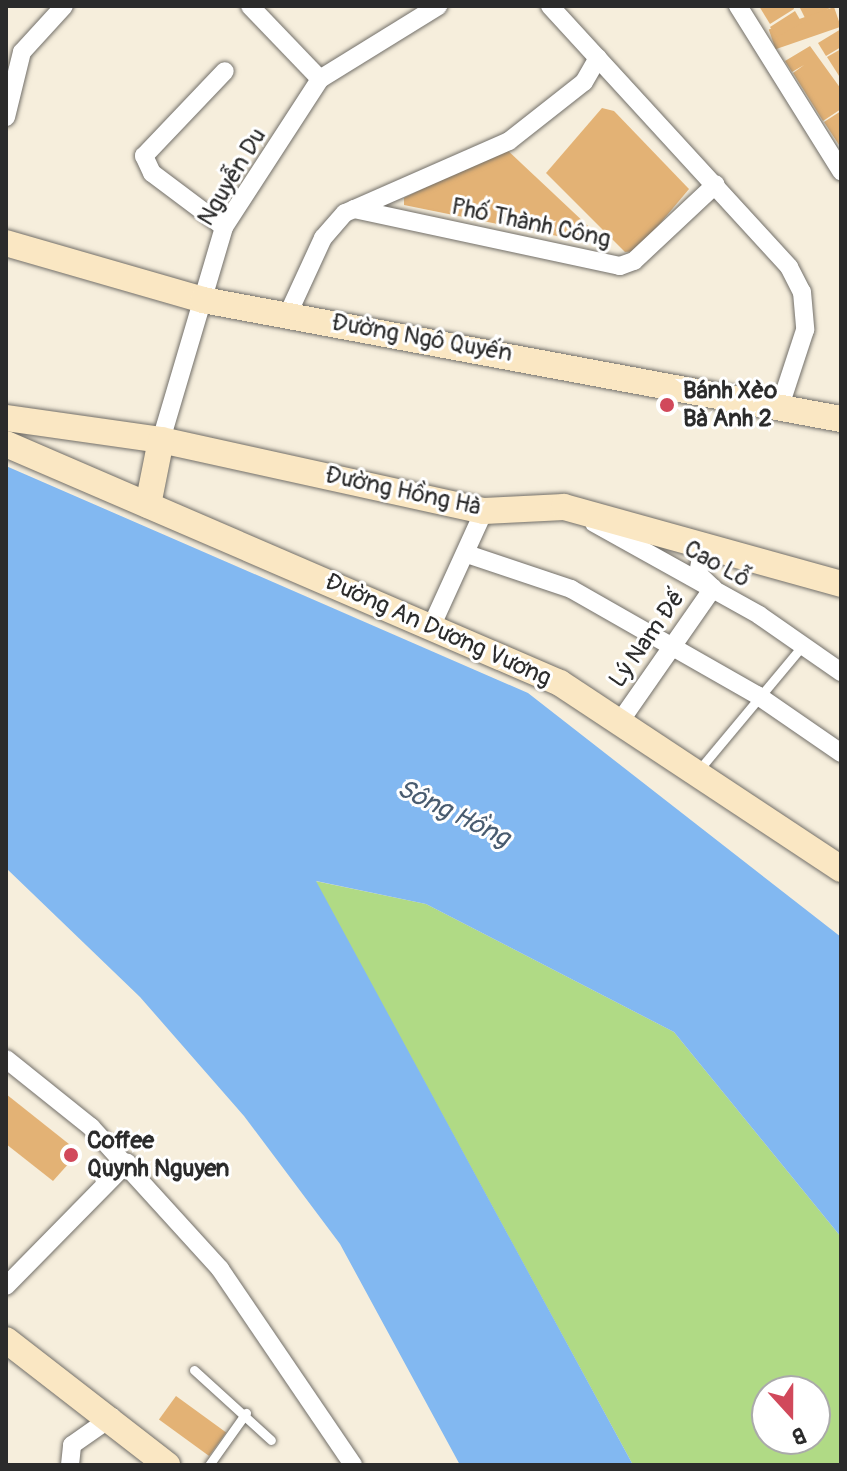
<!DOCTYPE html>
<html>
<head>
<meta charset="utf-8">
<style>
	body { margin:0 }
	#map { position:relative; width:847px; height:1471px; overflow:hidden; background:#f6eedc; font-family:Pangolin,sans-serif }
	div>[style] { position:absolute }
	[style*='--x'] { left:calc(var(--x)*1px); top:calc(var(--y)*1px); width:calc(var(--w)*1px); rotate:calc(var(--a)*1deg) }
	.green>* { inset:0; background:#b0da85 }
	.water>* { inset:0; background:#82b8f1 }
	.building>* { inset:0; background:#e3b275; transform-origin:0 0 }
	.roads { filter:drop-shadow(0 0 2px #726f69) drop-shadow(0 0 2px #726f69) }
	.lane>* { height:9px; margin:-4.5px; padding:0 4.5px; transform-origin:4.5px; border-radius:4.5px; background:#fff }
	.street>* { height:18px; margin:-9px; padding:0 9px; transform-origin:9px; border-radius:9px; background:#fff }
	.secondary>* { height:26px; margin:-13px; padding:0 13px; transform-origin:13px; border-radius:13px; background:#fae7c3 }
	.dots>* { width:22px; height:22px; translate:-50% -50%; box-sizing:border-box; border:4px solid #fff; border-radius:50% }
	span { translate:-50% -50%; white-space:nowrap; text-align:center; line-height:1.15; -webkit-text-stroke:6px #fff; paint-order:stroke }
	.street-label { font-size:24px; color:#2b2b2b }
	.poi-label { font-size:24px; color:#2b2b2b; font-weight:700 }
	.left { translate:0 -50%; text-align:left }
	.water-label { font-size:26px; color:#495c70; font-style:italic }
	.frame { position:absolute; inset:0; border:8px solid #2b2b2b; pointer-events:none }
	.north { position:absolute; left:751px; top:1375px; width:80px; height:80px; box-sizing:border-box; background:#fff; border:2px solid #aaa; border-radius:50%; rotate:159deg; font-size:22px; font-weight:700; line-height:32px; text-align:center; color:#2b2b2b }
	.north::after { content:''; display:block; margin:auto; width:28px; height:36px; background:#d1495b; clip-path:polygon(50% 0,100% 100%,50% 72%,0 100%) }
</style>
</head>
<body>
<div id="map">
	<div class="green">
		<div style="clip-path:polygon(evenodd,315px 881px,426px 904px,674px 1032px,841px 1237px,841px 1465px,633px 1465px,315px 881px,767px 1391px,815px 1391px,815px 1439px,767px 1439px,767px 1391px)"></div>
	</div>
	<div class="water">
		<div style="clip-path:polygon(6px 466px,528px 693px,841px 937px,841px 1237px,674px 1032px,426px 904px,316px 881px,633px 1465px,460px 1465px,340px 1244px,244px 1116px,140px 997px,6px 868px)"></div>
	</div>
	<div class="building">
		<div style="clip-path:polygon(759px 6px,793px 6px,794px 9px,770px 24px)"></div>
		<div style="clip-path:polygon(799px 6px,833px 6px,807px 22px)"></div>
		<div style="left:834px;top:7px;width:21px;height:69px;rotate:71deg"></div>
		<div style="clip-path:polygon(795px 11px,802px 23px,777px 37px,770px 27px)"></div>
		<div style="clip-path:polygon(841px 29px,841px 47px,826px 56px,818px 43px)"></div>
		<div style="clip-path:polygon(810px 46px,841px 89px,841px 109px,823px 121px,793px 73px,804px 65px,792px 72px,785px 61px)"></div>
		<div style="clip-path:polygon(841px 49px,841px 79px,827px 57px)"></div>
		<div style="clip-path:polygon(602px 108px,614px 111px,689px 189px,637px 251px,625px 252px,546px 173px)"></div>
		<div style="clip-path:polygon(841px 111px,841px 148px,824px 122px)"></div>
		<div style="clip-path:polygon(505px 148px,588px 226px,577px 240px,404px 205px,404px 198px)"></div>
		<div style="clip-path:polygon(6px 1094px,79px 1152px,53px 1181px,6px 1144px)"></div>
		<div style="left:176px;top:1396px;width:62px;height:29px;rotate:36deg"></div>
	</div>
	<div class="roads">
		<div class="lane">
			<div style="--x:698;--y:771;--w:164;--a:-50.2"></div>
			<div style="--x:194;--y:1370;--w:104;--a:42.3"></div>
			<div style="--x:209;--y:1465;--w:64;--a:-54.6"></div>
		</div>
		<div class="street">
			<div style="--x:250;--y:6;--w:101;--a:46.2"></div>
			<div style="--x:550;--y:6;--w:354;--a:47.5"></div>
			<div style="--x:789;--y:267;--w:28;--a:63"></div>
			<div style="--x:802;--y:292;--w:38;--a:85"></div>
			<div style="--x:805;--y:330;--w:77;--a:108.2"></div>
			<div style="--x:738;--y:6;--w:195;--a:58"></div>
			<div style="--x:6;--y:117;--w:67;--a:-76.2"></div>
			<div style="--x:22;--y:52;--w:62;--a:-47.6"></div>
			<div style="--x:354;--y:209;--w:272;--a:12.1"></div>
			<div style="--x:620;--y:266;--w:15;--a:-20"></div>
			<div style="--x:634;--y:261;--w:112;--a:-43.2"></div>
			<div style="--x:224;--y:227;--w:90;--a:-143.1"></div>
			<div style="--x:152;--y:173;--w:19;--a:-115"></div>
			<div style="--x:144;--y:156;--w:117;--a:-46.4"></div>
			<div style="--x:288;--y:314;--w:84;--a:-65.3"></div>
			<div style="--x:323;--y:238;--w:33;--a:-49"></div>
			<div style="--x:345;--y:213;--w:179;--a:-23.7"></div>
			<div style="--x:509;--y:141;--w:95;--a:-38.2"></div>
			<div style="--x:584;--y:82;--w:28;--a:-60"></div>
			<div style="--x:161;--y:440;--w:222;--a:-73.5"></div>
			<div style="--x:224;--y:227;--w:176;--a:-57"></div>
			<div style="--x:320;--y:79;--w:139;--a:-31.7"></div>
			<div style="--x:594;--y:523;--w:189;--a:29.1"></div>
			<div style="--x:759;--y:615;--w:100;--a:34.8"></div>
			<div style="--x:467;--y:554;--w:110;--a:18.6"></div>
			<div style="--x:571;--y:589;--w:214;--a:29.7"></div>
			<div style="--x:757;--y:695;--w:102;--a:34.6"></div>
			<div style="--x:432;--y:625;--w:125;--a:-65.5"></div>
			<div style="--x:621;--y:720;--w:161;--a:-55.1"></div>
			<div style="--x:713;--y:588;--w:21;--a:-137"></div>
			<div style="--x:698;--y:574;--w:28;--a:-80"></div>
			<div style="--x:6;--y:1059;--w:109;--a:38.7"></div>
			<div style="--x:91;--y:1127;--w:192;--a:47.7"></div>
			<div style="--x:220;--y:1269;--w:237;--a:55.8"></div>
			<div style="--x:6;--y:1286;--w:173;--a:-45.5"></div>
			<div style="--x:70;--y:1465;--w:20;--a:-84"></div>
			<div style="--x:72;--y:1445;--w:49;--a:-35"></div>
		</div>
		<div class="secondary">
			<div style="--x:6;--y:243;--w:205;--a:16.1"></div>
			<div style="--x:203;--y:300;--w:649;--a:10.57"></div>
			<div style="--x:6;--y:418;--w:157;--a:8.1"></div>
			<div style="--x:161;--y:440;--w:331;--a:12.4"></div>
			<div style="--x:484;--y:511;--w:80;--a:-2.9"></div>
			<div style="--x:564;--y:507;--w:288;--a:15.5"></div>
			<div style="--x:6;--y:444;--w:603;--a:23.34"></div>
			<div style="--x:560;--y:683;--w:337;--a:33.5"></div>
			<div style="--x:148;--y:505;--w:66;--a:-78.7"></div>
			<div style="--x:6;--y:1340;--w:204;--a:37.8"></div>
		</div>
	</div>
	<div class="dots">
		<div style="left:667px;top:405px;background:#d1495b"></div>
		<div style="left:71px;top:1155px;background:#d1495b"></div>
	</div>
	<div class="street-label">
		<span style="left:232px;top:177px;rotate:-59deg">Nguyễn Du</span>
		<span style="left:531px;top:223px;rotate:12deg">Phố Thành Công</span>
		<span style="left:422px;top:338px;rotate:10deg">Đường Ngô Quyến</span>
		<span style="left:403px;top:491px;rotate:12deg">Đường Hồng Hà</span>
		<span style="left:717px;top:564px;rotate:29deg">Cao Lỗ</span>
		<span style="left:438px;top:630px;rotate:24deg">Đường An Dương Vương</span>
		<span style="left:647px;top:639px;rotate:-55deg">Lý Nam Đế</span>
	</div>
	<div class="poi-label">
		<span class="left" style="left:683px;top:405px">Bánh Xèo<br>Bà Anh 2</span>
		<span class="left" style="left:87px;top:1155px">Coffee<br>Quynh Nguyen</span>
	</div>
	<div class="water-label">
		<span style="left:453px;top:814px;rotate:26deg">Sông Hồng</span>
	</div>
	<div class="frame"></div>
	<div class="north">B</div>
</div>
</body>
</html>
